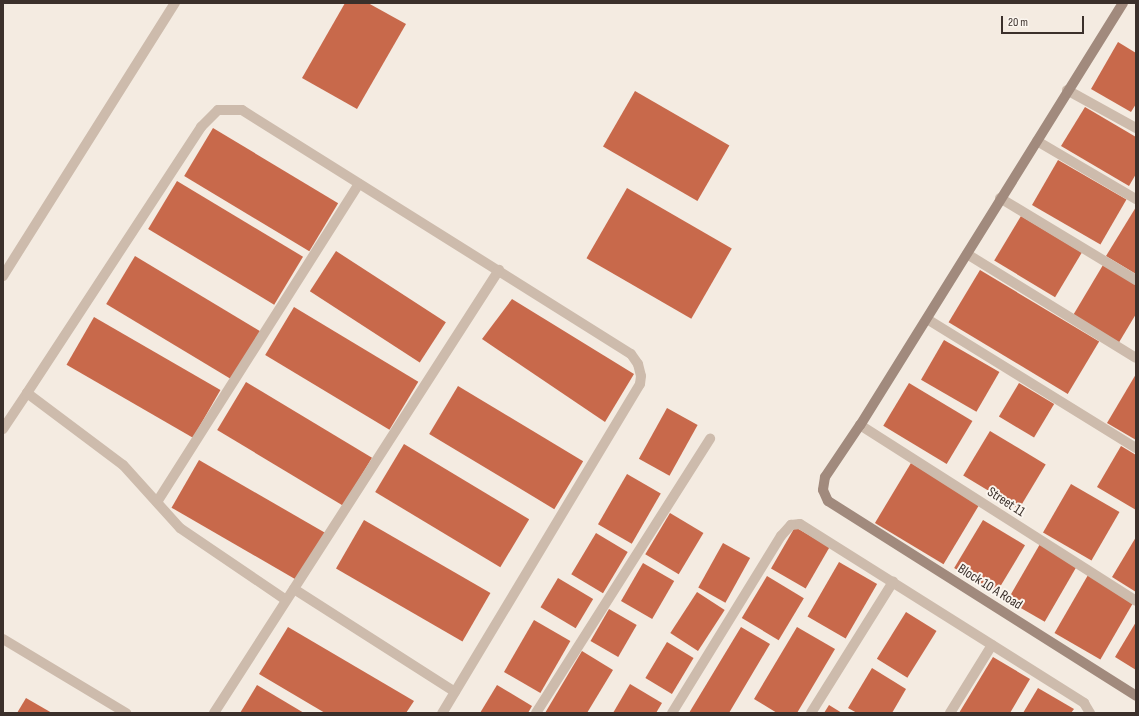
<!DOCTYPE html>
<html>
<head>
<meta charset="utf-8">
<style>
	body { margin:0 }
	#map { position:relative; width:1139px; height:716px; overflow:hidden; background:#f4ebe1; font-family:"Sofia Sans Condensed",sans-serif }
	div>[style] { position:absolute }
	[style*='--x'] { left:calc(var(--x)*1px); top:calc(var(--y)*1px); width:calc(var(--w)*1px); rotate:calc(var(--a)*1deg) }
	.building>* { inset:0; background:#c8694b; transform-origin:0 0 }
	.street>* { height:10px; margin:-5px; padding:0 5px; transform-origin:5px; border-radius:5px; background:#cdbbac }
	.secondary>* { height:10px; margin:-5px; padding:0 5px; transform-origin:5px; border-radius:5px; background:#a18a7d }
	span { translate:-50% -50%; white-space:nowrap; text-align:center; line-height:1.15; -webkit-text-stroke:4px #fbf5ee; paint-order:stroke }
	.street-label { font-size:14px; color:#3b302b }
	.frame { position:absolute; inset:0; border:4px solid #3b302b; pointer-events:none }
	.scale { position:absolute; left:1001px; top:16px; width:83px; height:18px; box-sizing:border-box; border:2px solid #3b302b; border-top:0; padding-left:5px; font-size:12px; line-height:14px; white-space:nowrap; color:#3b302b; -webkit-text-stroke:3px #fbf5ee; paint-order:stroke }
</style>
</head>
<body>
<div id="map">
	<div class="building">
		<div style="clip-path:polygon(345px 3px,368px 3px,406px 24px,357px 109px,302px 78px)"></div>
		<div style="clip-path:polygon(1118px 42px,1136px 53px,1136px 104px,1131px 112px,1091px 89px)"></div>
		<div style="left:635px;top:91px;width:109px;height:64px;rotate:30deg"></div>
		<div style="clip-path:polygon(1085px 107px,1136px 137px,1136px 174px,1129px 186px,1061px 146px)"></div>
		<div style="left:213px;top:128px;width:146px;height:56px;rotate:31deg"></div>
		<div style="left:1058px;top:160px;width:79px;height:52px;rotate:30deg"></div>
		<div style="left:177px;top:181px;width:147px;height:56px;rotate:31deg"></div>
		<div style="left:627px;top:188px;width:121px;height:81px;rotate:30deg"></div>
		<div style="clip-path:polygon(1136px 207px,1136px 274px,1106px 256px)"></div>
		<div style="left:1021px;top:216px;width:71px;height:52px;rotate:31deg"></div>
		<div style="left:336px;top:251px;width:131px;height:48px;rotate:33deg"></div>
		<div style="left:135px;top:256px;width:146px;height:56px;rotate:31deg"></div>
		<div style="clip-path:polygon(1103px 265px,1136px 284px,1136px 314px,1118px 344px,1072px 317px)"></div>
		<div style="left:980px;top:270px;width:139px;height:61px;rotate:31deg"></div>
		<div style="clip-path:polygon(512px 299px,634px 374px,605px 422px,482px 339px)"></div>
		<div style="left:294px;top:307px;width:145px;height:56px;rotate:31deg"></div>
		<div style="left:94px;top:317px;width:146px;height:55px;rotate:30deg"></div>
		<div style="left:944px;top:340px;width:64px;height:46px;rotate:30deg"></div>
		<div style="clip-path:polygon(1136px 374px,1136px 440px,1107px 423px)"></div>
		<div style="left:246px;top:382px;width:147px;height:56px;rotate:31deg"></div>
		<div style="left:909px;top:383px;width:74px;height:50px;rotate:31deg"></div>
		<div style="left:1019px;top:383px;width:41px;height:39px;rotate:31deg"></div>
		<div style="left:458px;top:386px;width:146px;height:56px;rotate:31deg"></div>
		<div style="left:667px;top:408px;width:35px;height:58px;rotate:29deg"></div>
		<div style="left:990px;top:431px;width:65px;height:52px;rotate:31deg"></div>
		<div style="left:404px;top:444px;width:146px;height:56px;rotate:31deg"></div>
		<div style="clip-path:polygon(1121px 446px,1136px 455px,1136px 510px,1097px 487px)"></div>
		<div style="left:199px;top:460px;width:146px;height:55px;rotate:30deg"></div>
		<div style="left:911px;top:463px;width:80px;height:70px;rotate:31deg"></div>
		<div style="left:627px;top:474px;width:39px;height:58px;rotate:30deg"></div>
		<div style="left:1071px;top:484px;width:56px;height:56px;rotate:30deg"></div>
		<div style="left:670px;top:513px;width:39px;height:48px;rotate:31deg"></div>
		<div style="left:364px;top:520px;width:146px;height:56px;rotate:30deg"></div>
		<div style="left:983px;top:520px;width:49px;height:56px;rotate:31deg"></div>
		<div style="left:795px;top:527px;width:40px;height:48px;rotate:30deg"></div>
		<div style="left:596px;top:533px;width:37px;height:48px;rotate:31deg"></div>
		<div style="clip-path:polygon(1136px 537px,1136px 592px,1112px 577px)"></div>
		<div style="left:723px;top:543px;width:31px;height:51px;rotate:29deg"></div>
		<div style="left:1040px;top:544px;width:43px;height:65px;rotate:30deg"></div>
		<div style="left:839px;top:562px;width:44px;height:63px;rotate:30deg"></div>
		<div style="left:643px;top:563px;width:36px;height:44px;rotate:30deg"></div>
		<div style="left:1088px;top:575px;width:53px;height:67px;rotate:30deg"></div>
		<div style="left:767px;top:576px;width:43px;height:49px;rotate:31deg"></div>
		<div style="left:558px;top:578px;width:41px;height:34px;rotate:31deg"></div>
		<div style="left:697px;top:592px;width:33px;height:49px;rotate:33deg"></div>
		<div style="left:609px;top:609px;width:32px;height:37px;rotate:30deg"></div>
		<div style="left:906px;top:612px;width:36px;height:55px;rotate:32deg"></div>
		<div style="left:534px;top:620px;width:42px;height:60px;rotate:30deg"></div>
		<div style="clip-path:polygon(1136px 622px,1136px 670px,1115px 657px)"></div>
		<div style="clip-path:polygon(288px 627px,414px 701px,406px 713px,325px 713px,259px 674px)"></div>
		<div style="clip-path:polygon(741px 627px,770px 644px,729px 713px,689px 713px)"></div>
		<div style="clip-path:polygon(797px 627px,835px 649px,797px 713px,777px 713px,754px 699px)"></div>
		<div style="left:667px;top:642px;width:31px;height:42px;rotate:31deg"></div>
		<div style="clip-path:polygon(582px 651px,613px 670px,587px 713px,545px 713px)"></div>
		<div style="clip-path:polygon(993px 657px,1030px 679px,1010px 713px,959px 713px)"></div>
		<div style="clip-path:polygon(872px 668px,906px 689px,892px 713px,857px 713px,848px 708px)"></div>
		<div style="clip-path:polygon(630px 684px,662px 703px,656px 713px,613px 713px)"></div>
		<div style="clip-path:polygon(257px 685px,304px 713px,240px 713px)"></div>
		<div style="clip-path:polygon(497px 685px,532px 706px,528px 713px,480px 713px)"></div>
		<div style="clip-path:polygon(1038px 688px,1074px 709px,1071px 713px,1023px 713px)"></div>
		<div style="clip-path:polygon(26px 698px,52px 713px,17px 713px)"></div>
		<div style="clip-path:polygon(829px 705px,842px 713px,824px 713px)"></div>
	</div>
	<div class="street">
		<div style="--x:1067;--y:90;--w:79;--a:28.8"></div>
		<div style="--x:1037;--y:141;--w:115;--a:30.4"></div>
		<div style="--x:1000;--y:198;--w:159;--a:31.1"></div>
		<div style="--x:967;--y:254;--w:198;--a:31.6"></div>
		<div style="--x:3;--y:276;--w:323;--a:-57.8"></div>
		<div style="--x:927;--y:319;--w:246;--a:31.7"></div>
		<div style="--x:860;--y:425;--w:327;--a:32.5"></div>
		<div style="--x:3;--y:429;--w:43;--a:-56.3"></div>
		<div style="--x:157;--y:502;--w:377;--a:-57.6"></div>
		<div style="--x:294;--y:589;--w:191;--a:32.6"></div>
		<div style="--x:286;--y:600;--w:128;--a:-145.8"></div>
		<div style="--x:180;--y:528;--w:85;--a:-132.1"></div>
		<div style="--x:123;--y:465;--w:120;--a:-143.1"></div>
		<div style="--x:27;--y:393;--w:318;--a:-56.8"></div>
		<div style="--x:201;--y:127;--w:24;--a:-45"></div>
		<div style="--x:218;--y:110;--w:24;--a:0"></div>
		<div style="--x:242;--y:110;--w:459;--a:32.1"></div>
		<div style="--x:631;--y:354;--w:12;--a:55"></div>
		<div style="--x:638;--y:364;--w:12;--a:76"></div>
		<div style="--x:641;--y:376;--w:8;--a:97"></div>
		<div style="--x:640;--y:384;--w:384;--a:121"></div>
		<div style="--x:3;--y:639;--w:144;--a:31"></div>
		<div style="--x:214;--y:713;--w:527;--a:-57.25"></div>
		<div style="--x:536;--y:713;--w:325;--a:-57.6"></div>
		<div style="--x:672;--y:713;--w:208;--a:-58.4"></div>
		<div style="--x:781;--y:536;--w:15;--a:-48"></div>
		<div style="--x:791;--y:525;--w:9;--a:-6"></div>
		<div style="--x:800;--y:524;--w:336;--a:32.2"></div>
		<div style="--x:1084;--y:703;--w:12;--a:59"></div>
		<div style="--x:811;--y:713;--w:155;--a:-58"></div>
		<div style="--x:950;--y:713;--w:80;--a:-58.3"></div>
	</div>
	<div class="secondary">
		<div style="--x:1123;--y:3;--w:497;--a:121.9"></div>
		<div style="--x:860;--y:425;--w:63;--a:123.9"></div>
		<div style="--x:825;--y:477;--w:13;--a:99"></div>
		<div style="--x:823;--y:490;--w:12;--a:66"></div>
		<div style="--x:828;--y:501;--w:365;--a:32.3"></div>
	</div>
	<div class="street-label">
		<span style="left:1006px;top:502px;rotate:33deg">Street 11</span>
		<span style="left:990px;top:587px;rotate:32deg">Block 10 A Road</span>
	</div>
	<div class="frame"></div>
	<div class="scale">20 m</div>
</div>
</body>
</html>
